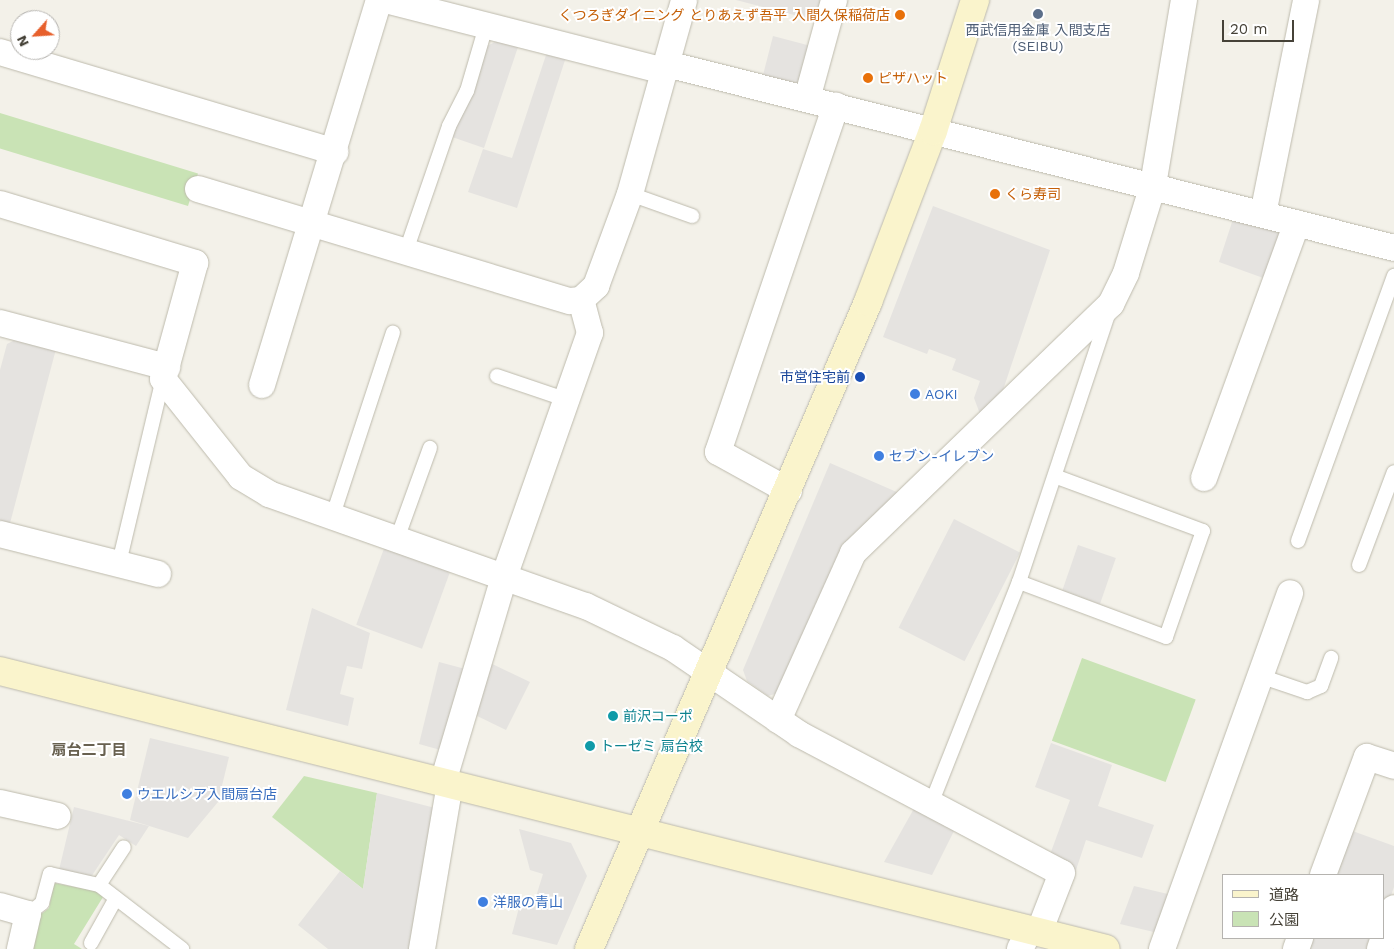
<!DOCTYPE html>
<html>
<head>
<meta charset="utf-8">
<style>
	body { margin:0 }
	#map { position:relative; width:1394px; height:949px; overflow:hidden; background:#f3f1e9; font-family:"Work Sans","Noto Sans JP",sans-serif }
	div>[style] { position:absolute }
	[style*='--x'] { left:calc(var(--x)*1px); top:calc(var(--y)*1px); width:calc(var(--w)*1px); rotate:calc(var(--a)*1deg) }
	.green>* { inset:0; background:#c9e3b5; transform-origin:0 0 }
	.parking>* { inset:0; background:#e5e3e0; transform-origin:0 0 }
	.roads { filter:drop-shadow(0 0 1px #bdbaac) drop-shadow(0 0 1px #bdbaac) }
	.lane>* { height:14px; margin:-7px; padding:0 7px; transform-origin:7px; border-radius:7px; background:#fff }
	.street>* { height:26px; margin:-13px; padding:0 13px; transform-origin:13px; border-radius:13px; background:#fff }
	.secondary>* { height:28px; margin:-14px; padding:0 14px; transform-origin:14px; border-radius:14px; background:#faf4cc }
	.dots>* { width:14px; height:14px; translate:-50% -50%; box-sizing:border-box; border:2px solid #fff; border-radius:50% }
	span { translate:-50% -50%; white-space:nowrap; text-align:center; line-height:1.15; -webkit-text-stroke:4px #fff; paint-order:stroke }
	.food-label { font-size:14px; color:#c56008 }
	.right { translate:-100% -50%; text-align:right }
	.left { translate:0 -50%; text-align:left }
	.service-label { font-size:14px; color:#4e5e75 }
	.transit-label { font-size:14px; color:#164399 }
	.shop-label { font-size:14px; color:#366cbe }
	.culture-label { font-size:14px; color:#0d838f }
	.neighbourhood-label { font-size:15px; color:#686150; font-weight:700 }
	.legend { position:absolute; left:1222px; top:874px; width:162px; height:65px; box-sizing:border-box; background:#fff; border:1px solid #b5b3af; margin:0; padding:6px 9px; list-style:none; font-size:15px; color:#464238 }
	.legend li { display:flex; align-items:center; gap:10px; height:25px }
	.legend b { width:25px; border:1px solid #b5b3af }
	.north { position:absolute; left:10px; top:10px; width:50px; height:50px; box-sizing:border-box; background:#fff; border:1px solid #b5b3af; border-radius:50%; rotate:244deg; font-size:14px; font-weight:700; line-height:20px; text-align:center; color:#464238 }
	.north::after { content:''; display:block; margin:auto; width:18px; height:22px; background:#e7602c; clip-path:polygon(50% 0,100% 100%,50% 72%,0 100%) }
	.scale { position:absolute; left:1222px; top:20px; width:72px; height:22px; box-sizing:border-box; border:2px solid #464238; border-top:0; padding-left:6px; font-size:15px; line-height:18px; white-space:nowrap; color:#464238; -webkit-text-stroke:4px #fff; paint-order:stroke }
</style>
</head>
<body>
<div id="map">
	<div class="green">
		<div style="left:0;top:113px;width:207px;height:34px;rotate:17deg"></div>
		<div style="left:1082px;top:658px;width:121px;height:88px;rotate:20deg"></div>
		<div style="clip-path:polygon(304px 776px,377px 793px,363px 889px,272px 817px)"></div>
		<div style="clip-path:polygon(54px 883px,96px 891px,103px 897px,74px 944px,82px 949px,29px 949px,35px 919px,49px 908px)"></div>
	</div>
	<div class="parking">
		<div style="clip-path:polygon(736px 0,823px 0,818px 21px)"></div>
		<div style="clip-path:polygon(773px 36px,811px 46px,803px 81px,792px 87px,762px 79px)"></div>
		<div style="clip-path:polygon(499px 40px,519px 44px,484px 148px,452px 137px,478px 80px,487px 46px)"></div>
		<div style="clip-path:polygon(547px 52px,566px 57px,517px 208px,468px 192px,483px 149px,512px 158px)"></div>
		<div style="clip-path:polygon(933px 206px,1050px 250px,1002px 393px,980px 414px,974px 398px,980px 381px,952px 370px,956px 359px,929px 349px,927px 354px,883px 337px)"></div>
		<div style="clip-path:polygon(1234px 216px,1278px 228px,1281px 235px,1266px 279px,1219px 262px)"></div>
		<div style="clip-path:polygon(19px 338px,56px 349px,9px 527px,0 524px,0 370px,7px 344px)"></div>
		<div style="clip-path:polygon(830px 463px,899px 493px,781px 692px,768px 696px,747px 681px,743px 670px)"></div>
		<div style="left:954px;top:519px;width:74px;height:122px;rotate:27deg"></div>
		<div style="left:386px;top:543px;width:70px;height:87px;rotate:20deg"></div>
		<div style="left:1078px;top:545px;width:40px;height:49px;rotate:19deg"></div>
		<div style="clip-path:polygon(312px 608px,370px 633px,362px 669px,347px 666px,340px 694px,354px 698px,348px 726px,286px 710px)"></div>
		<div style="clip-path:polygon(486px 661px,530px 682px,506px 730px,471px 713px)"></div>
		<div style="clip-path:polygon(439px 662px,469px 670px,444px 751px,419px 744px)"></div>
		<div style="clip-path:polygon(150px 738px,229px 757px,218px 802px,188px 838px,130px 820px)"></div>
		<div style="clip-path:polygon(1051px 743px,1112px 765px,1098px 806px,1154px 825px,1142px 858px,1086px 840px,1075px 873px,1048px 860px,1070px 800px,1035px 787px)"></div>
		<div style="clip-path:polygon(377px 793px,435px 808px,415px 949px,328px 949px,298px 925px,340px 871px,363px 889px)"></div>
		<div style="clip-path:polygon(916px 805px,956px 827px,932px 875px,884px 862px)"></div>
		<div style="clip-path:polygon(74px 807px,149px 826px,136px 846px,119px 835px,91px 877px,59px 870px)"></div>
		<div style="clip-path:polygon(519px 829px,571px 843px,587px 876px,557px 945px,512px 934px,521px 900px,534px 903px,543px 874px,530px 870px)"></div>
		<div style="clip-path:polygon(1347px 829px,1394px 846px,1394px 887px,1383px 918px,1383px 875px,1330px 875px)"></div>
		<div style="clip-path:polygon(1134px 886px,1172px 895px,1158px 933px,1120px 924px)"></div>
		<div style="left:1306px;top:938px;width:70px;height:12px"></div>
	</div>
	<div class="roads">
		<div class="lane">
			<div style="--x:630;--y:194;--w:66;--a:19.5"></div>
			<div style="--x:406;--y:251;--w:132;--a:-71"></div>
			<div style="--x:449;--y:126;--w:39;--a:-63"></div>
			<div style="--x:467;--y:91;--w:68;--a:-73.7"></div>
			<div style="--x:497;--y:376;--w:75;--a:18.7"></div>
			<div style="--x:333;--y:515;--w:192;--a:-71.8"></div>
			<div style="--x:397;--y:539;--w:97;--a:-70.1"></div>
			<div style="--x:1298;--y:541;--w:282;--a:-70.1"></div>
			<div style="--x:119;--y:563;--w:189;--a:-76.6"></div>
			<div style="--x:1359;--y:565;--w:99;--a:-69.4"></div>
			<div style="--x:1019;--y:582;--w:157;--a:20.5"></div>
			<div style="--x:1166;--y:637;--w:112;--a:-70.8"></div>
			<div style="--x:1203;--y:531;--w:156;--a:-159.7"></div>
			<div style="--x:1260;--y:676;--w:50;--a:18.8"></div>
			<div style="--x:1307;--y:692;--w:15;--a:-23"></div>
			<div style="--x:1321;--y:686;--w:30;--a:-70"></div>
			<div style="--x:931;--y:804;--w:239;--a:-68.4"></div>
			<div style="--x:1019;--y:582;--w:285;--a:-71.6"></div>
			<div style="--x:99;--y:885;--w:45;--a:-56.7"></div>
			<div style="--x:28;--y:914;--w:18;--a:-38"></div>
			<div style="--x:42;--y:903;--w:30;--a:-75"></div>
			<div style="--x:50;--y:874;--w:50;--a:12.7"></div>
			<div style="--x:99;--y:885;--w:105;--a:37.6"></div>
			<div style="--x:91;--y:943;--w:51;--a:-60.9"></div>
		</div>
		<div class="street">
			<div style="--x:386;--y:0;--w:288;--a:14.3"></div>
			<div style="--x:0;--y:52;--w:350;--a:16.6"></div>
			<div style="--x:667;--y:64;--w:750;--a:14.2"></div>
			<div style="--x:807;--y:99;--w:103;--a:-74.7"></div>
			<div style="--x:198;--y:189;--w:388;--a:16.8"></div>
			<div style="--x:570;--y:301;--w:11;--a:-5"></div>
			<div style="--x:581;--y:300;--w:21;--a:-43"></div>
			<div style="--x:596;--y:286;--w:98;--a:-69.7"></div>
			<div style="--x:630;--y:194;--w:201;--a:-74.4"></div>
			<div style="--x:0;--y:204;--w:204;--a:16.8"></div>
			<div style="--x:195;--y:263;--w:120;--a:105.4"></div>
			<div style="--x:163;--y:379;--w:125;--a:51.5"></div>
			<div style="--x:241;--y:477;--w:33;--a:31"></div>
			<div style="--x:269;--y:494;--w:336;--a:19.5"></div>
			<div style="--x:586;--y:606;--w:97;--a:25.8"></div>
			<div style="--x:673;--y:648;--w:153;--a:34.3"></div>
			<div style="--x:799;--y:734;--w:297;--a:27.9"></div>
			<div style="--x:1062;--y:873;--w:63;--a:111.3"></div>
			<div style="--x:1263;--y:214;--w:218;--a:-78.6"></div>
			<div style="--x:0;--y:323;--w:173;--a:14.8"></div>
			<div style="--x:262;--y:385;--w:402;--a:-73.1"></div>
			<div style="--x:1204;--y:478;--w:271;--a:-70"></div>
			<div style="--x:789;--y:491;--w:81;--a:-151.2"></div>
			<div style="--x:718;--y:452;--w:366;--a:-71.2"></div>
			<div style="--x:0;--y:534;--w:163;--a:14.2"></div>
			<div style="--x:778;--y:720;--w:183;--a:-65.8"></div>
			<div style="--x:853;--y:553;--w:359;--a:-44"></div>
			<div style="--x:1111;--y:304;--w:34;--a:-64"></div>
			<div style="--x:1126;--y:273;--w:92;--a:-72.9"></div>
			<div style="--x:1153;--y:185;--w:188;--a:-80.5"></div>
			<div style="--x:443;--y:782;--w:214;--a:-73.4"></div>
			<div style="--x:504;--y:577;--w:259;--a:-70.6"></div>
			<div style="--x:590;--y:333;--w:34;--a:-105"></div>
			<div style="--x:0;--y:803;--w:59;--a:12.6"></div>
			<div style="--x:1323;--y:875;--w:126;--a:-69.6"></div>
			<div style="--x:1367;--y:757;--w:28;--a:18"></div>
			<div style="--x:0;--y:906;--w:29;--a:16"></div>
			<div style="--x:28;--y:914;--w:36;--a:103"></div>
			<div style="--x:422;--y:949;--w:168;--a:-80.4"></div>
			<div style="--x:1020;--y:949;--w:22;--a:-63"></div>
			<div style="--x:1162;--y:949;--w:378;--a:-70.2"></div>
			<div style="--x:1296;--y:949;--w:12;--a:-70"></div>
			<div style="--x:1380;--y:949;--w:43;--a:-71.1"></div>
		</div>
		<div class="secondary">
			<div style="--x:0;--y:671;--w:1140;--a:14.11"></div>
			<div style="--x:589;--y:949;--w:705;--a:-66.67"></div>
			<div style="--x:868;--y:302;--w:183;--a:-69.2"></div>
			<div style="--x:933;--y:131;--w:138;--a:-72.2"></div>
		</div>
	</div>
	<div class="dots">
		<div style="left:1038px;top:14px;background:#5c6f8a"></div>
		<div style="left:900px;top:15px;background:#e8710a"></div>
		<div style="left:868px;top:78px;background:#e8710a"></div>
		<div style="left:995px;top:194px;background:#e8710a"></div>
		<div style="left:860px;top:377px;background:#1a4fb4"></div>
		<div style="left:915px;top:394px;background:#3f7fe0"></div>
		<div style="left:879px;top:456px;background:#3f7fe0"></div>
		<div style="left:613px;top:716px;background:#0f9aa8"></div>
		<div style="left:590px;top:746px;background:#0f9aa8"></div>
		<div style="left:127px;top:794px;background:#3f7fe0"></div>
		<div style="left:483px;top:902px;background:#3f7fe0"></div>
	</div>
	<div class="food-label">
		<span class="right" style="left:890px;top:15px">くつろぎダイニング とりあえず吾平 入間久保稲荷店</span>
		<span class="left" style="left:878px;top:78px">ピザハット</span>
		<span class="left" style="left:1005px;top:194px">くら寿司</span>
	</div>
	<div class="service-label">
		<span style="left:1038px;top:38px">西武信用金庫 入間支店<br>(SEIBU)</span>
	</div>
	<div class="transit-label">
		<span class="right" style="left:850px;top:377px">市営住宅前</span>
	</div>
	<div class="shop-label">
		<span class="left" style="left:925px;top:394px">AOKI</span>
		<span class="left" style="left:889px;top:456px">セブン-イレブン</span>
		<span class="left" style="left:137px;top:794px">ウエルシア入間扇台店</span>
		<span class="left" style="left:493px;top:902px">洋服の青山</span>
	</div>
	<div class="culture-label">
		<span class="left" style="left:623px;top:716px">前沢コーポ</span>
		<span class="left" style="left:600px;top:746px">トーゼミ 扇台校</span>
	</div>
	<div class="neighbourhood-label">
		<span style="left:89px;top:751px">扇台二丁目</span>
	</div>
	<ul class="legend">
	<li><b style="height:6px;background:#faf4cc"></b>道路</li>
	<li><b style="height:14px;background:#c9e3b5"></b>公園</li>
	</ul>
	<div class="north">N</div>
	<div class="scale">20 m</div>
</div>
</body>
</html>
